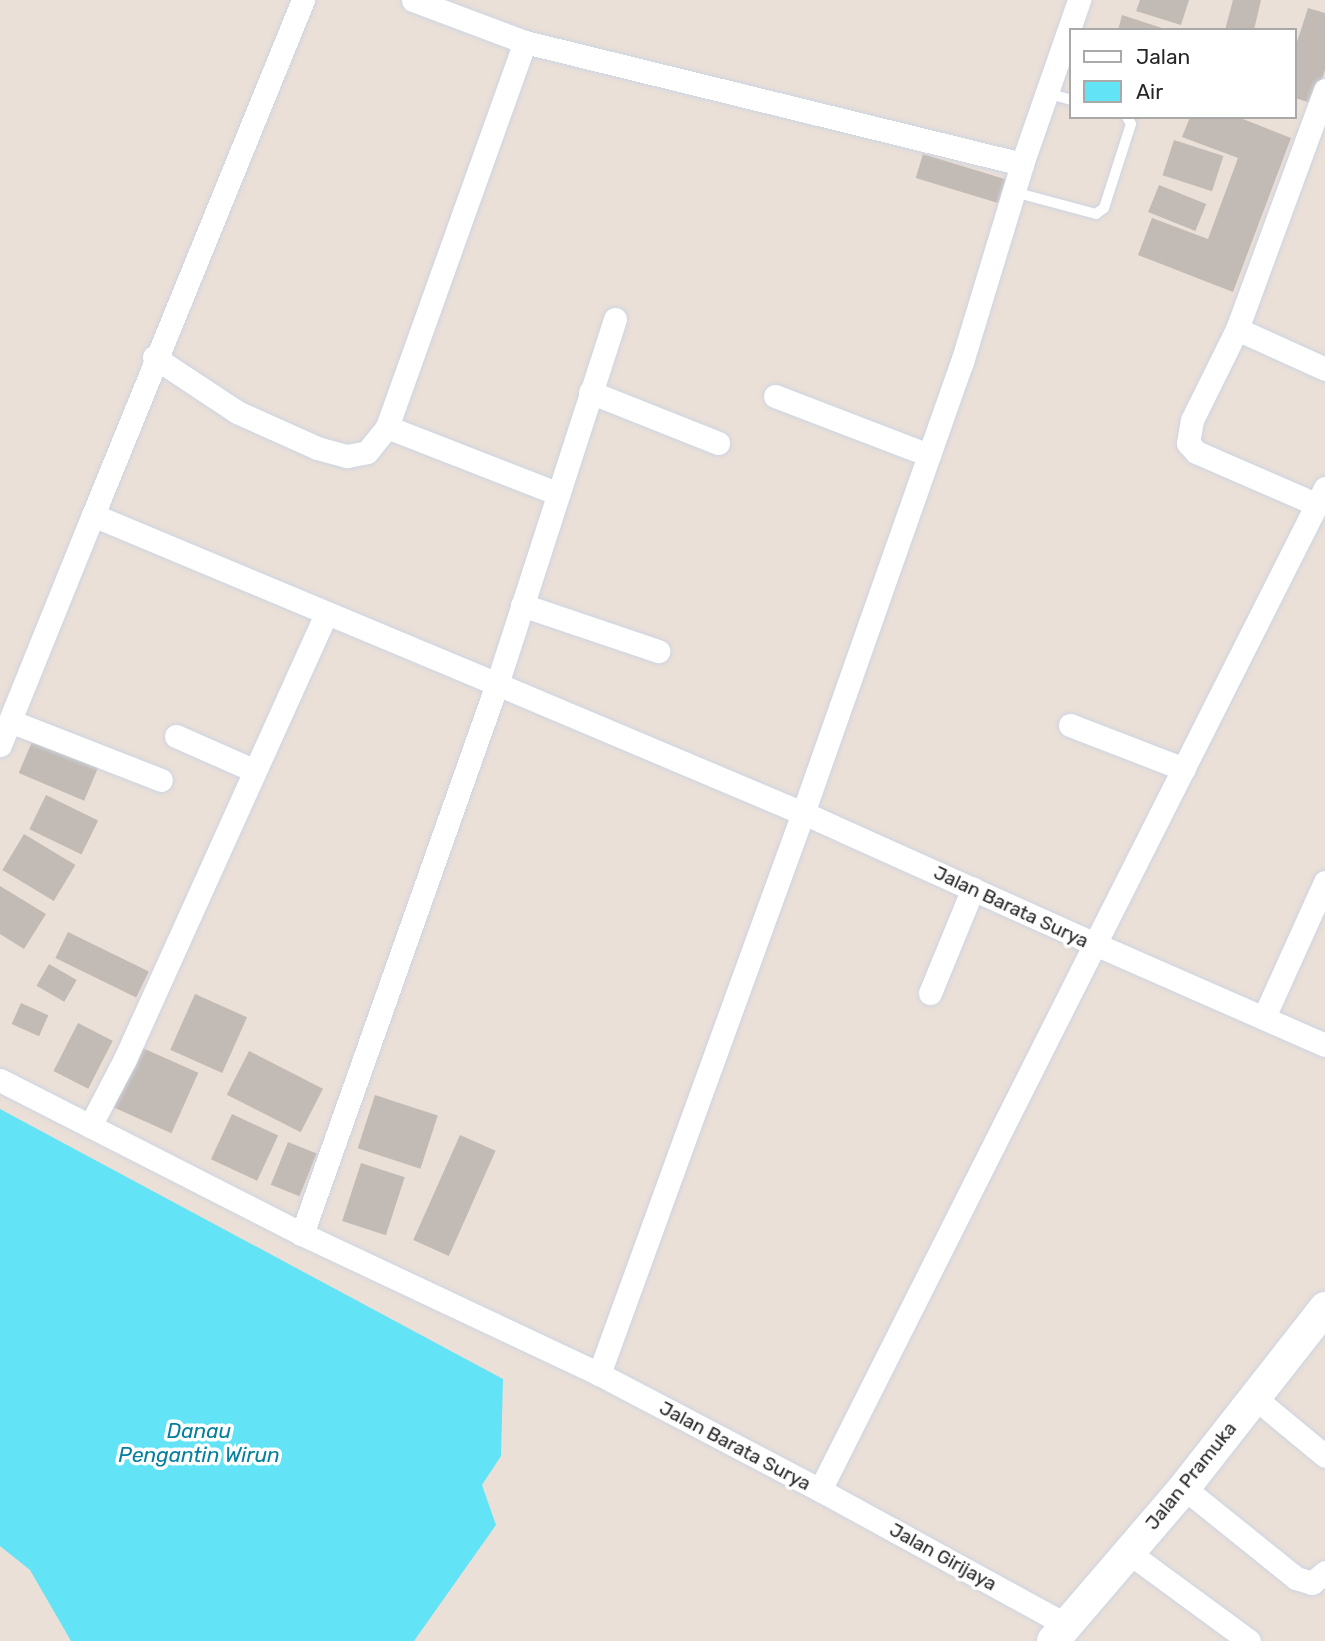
<!DOCTYPE html>
<html>
<head>
<meta charset="utf-8">
<style>
	body { margin:0 }
	#map { position:relative; width:1325px; height:1641px; overflow:hidden; background:#ebe0d7; font-family:Rubik,sans-serif }
	div>[style] { position:absolute }
	[style*='--x'] { left:calc(var(--x)*1px); top:calc(var(--y)*1px); width:calc(var(--w)*1px); rotate:calc(var(--a)*1deg) }
	.water>* { inset:0; background:#62e4f6 }
	.building>* { inset:0; background:#c2bab4; transform-origin:0 0 }
	.roads { filter:drop-shadow(0 0 2px #cdd4e2) drop-shadow(0 0 2px #cdd4e2) }
	.service>* { height:10px; margin:-5px; padding:0 5px; transform-origin:5px; border-radius:5px; background:#fff }
	.minor>* { height:23px; margin:-11.5px; padding:0 11.5px; transform-origin:11.5px; border-radius:11.5px; background:#fff }
	.secondary>* { height:32px; margin:-16px; padding:0 16px; transform-origin:16px; border-radius:16px; background:#fff }
	span { translate:-50% -50%; white-space:nowrap; text-align:center; line-height:1.15; -webkit-text-stroke:7px #fff; paint-order:stroke }
	.street-label { font-size:19px; color:#272727 }
	.water-label { font-size:21px; color:#04809e; font-style:italic }
	.legend { position:absolute; left:1069px; top:28px; width:228px; height:91px; box-sizing:border-box; background:#fff; border:2px solid #a9a9a9; margin:0; padding:9px 12px; list-style:none; font-size:21px; color:#272727 }
	.legend li { display:flex; align-items:center; gap:14px; height:35px }
	.legend b { width:35px; border:2px solid #a9a9a9 }
</style>
</head>
<body>
<div id="map">
	<div class="water">
		<div style="clip-path:polygon(0 1109px,503px 1379px,501px 1456px,482px 1485px,496px 1525px,414px 1641px,71px 1641px,30px 1570px,0 1546px)"></div>
	</div>
	<div class="building">
		<div style="clip-path:polygon(1140px 0,1189px 0,1181px 25px,1136px 11px)"></div>
		<div style="clip-path:polygon(1233px 0,1261px 0,1254px 30px,1225px 30px)"></div>
		<div style="clip-path:polygon(1308px 8px,1325px 13px,1325px 70px,1314px 104px,1295px 98px,1295px 48px)"></div>
		<div style="clip-path:polygon(1122px 15px,1165px 29px,1165px 30px,1118px 30px)"></div>
		<div style="clip-path:polygon(1190px 117px,1238px 117px,1291px 138px,1233px 292px,1138px 255px,1152px 218px,1208px 239px,1238px 158px,1182px 137px)"></div>
		<div style="left:1174px;top:140px;width:52px;height:37px;rotate:18deg"></div>
		<div style="left:923px;top:154px;width:86px;height:25px;rotate:17deg"></div>
		<div style="left:1159px;top:185px;width:51px;height:29px;rotate:22deg"></div>
		<div style="left:34px;top:737px;width:71px;height:39px;rotate:23deg"></div>
		<div style="left:46px;top:795px;width:58px;height:38px;rotate:26deg"></div>
		<div style="left:24px;top:834px;width:60px;height:42px;rotate:31deg"></div>
		<div style="clip-path:polygon(0 886px,46px 914px,24px 949px,0 934px)"></div>
		<div style="left:68px;top:932px;width:90px;height:29px;rotate:26deg"></div>
		<div style="left:49px;top:964px;width:32px;height:25px;rotate:30deg"></div>
		<div style="left:195px;top:994px;width:57px;height:61px;rotate:24deg"></div>
		<div style="left:21px;top:1003px;width:30px;height:23px;rotate:24deg"></div>
		<div style="left:78px;top:1023px;width:39px;height:54px;rotate:27deg"></div>
		<div style="left:138px;top:1046px;width:66px;height:66px;rotate:24deg"></div>
		<div style="left:249px;top:1051px;width:83px;height:49px;rotate:27deg"></div>
		<div style="left:375px;top:1095px;width:66px;height:56px;rotate:18deg"></div>
		<div style="left:232px;top:1114px;width:51px;height:50px;rotate:25deg"></div>
		<div style="left:460px;top:1135px;width:39px;height:115px;rotate:24deg"></div>
		<div style="left:288px;top:1142px;width:31px;height:46px;rotate:22deg"></div>
		<div style="left:361px;top:1163px;width:46px;height:61px;rotate:18deg"></div>
	</div>
	<div class="roads">
		<div class="service">
			<div style="--x:1047;--y:93;--w:25;--a:16"></div>
			<div style="--x:1014;--y:192;--w:85;--a:15"></div>
			<div style="--x:1096;--y:214;--w:10;--a:-37"></div>
			<div style="--x:1104;--y:208;--w:88;--a:-72.2"></div>
			<div style="--x:1131;--y:124;--w:8;--a:-120"></div>
		</div>
		<div class="minor">
			<div style="--x:413;--y:0;--w:120;--a:20.6"></div>
			<div style="--x:525;--y:42;--w:512;--a:13.79"></div>
			<div style="--x:1325;--y:90;--w:255;--a:110.2"></div>
			<div style="--x:1237;--y:329;--w:97;--a:24.4"></div>
			<div style="--x:615;--y:319;--w:384;--a:107.9"></div>
			<div style="--x:497;--y:684;--w:332;--a:22.9"></div>
			<div style="--x:803;--y:813;--w:478;--a:-70.6"></div>
			<div style="--x:962;--y:362;--w:207;--a:-73.1"></div>
			<div style="--x:1022;--y:164;--w:174;--a:-70.8"></div>
			<div style="--x:1237;--y:329;--w:102;--a:116.3"></div>
			<div style="--x:1192;--y:420;--w:23;--a:100"></div>
			<div style="--x:1188;--y:443;--w:12;--a:48"></div>
			<div style="--x:1196;--y:452;--w:133;--a:23.5"></div>
			<div style="--x:154;--y:357;--w:100;--a:33.5"></div>
			<div style="--x:237;--y:412;--w:88;--a:24.2"></div>
			<div style="--x:317;--y:448;--w:31;--a:15"></div>
			<div style="--x:347;--y:456;--w:20;--a:-11"></div>
			<div style="--x:367;--y:452;--w:32;--a:-51"></div>
			<div style="--x:387;--y:427;--w:181;--a:21.3"></div>
			<div style="--x:590;--y:392;--w:138;--a:21.7"></div>
			<div style="--x:775;--y:396;--w:165;--a:21"></div>
			<div style="--x:387;--y:427;--w:409;--a:-70.3"></div>
			<div style="--x:1325;--y:488;--w:511;--a:116.77"></div>
			<div style="--x:1095;--y:944;--w:251;--a:23.7"></div>
			<div style="--x:93;--y:515;--w:556;--a:-67.82"></div>
			<div style="--x:522;--y:605;--w:144;--a:18.7"></div>
			<div style="--x:10;--y:721;--w:162;--a:21.3"></div>
			<div style="--x:1070;--y:725;--w:122;--a:21.1"></div>
			<div style="--x:176;--y:736;--w:86;--a:23.9"></div>
			<div style="--x:0;--y:745;--w:248;--a:-68"></div>
			<div style="--x:93;--y:515;--w:438;--a:22.7"></div>
			<div style="--x:497;--y:684;--w:584;--a:109.52"></div>
			<div style="--x:302;--y:1234;--w:339;--a:-153"></div>
			<div style="--x:930;--y:993;--w:113;--a:-67.7"></div>
			<div style="--x:1264;--y:1017;--w:148;--a:-65.7"></div>
			<div style="--x:90;--y:1126;--w:76;--a:-62.4"></div>
			<div style="--x:125;--y:1059;--w:488;--a:-65.7"></div>
			<div style="--x:302;--y:1234;--w:328;--a:25.2"></div>
			<div style="--x:599;--y:1374;--w:250;--a:27.7"></div>
			<div style="--x:820;--y:1490;--w:611;--a:-63.27"></div>
			<div style="--x:1095;--y:944;--w:320;--a:-155.8"></div>
			<div style="--x:803;--y:813;--w:597;--a:109.98"></div>
			<div style="--x:1255;--y:1398;--w:91;--a:39.6"></div>
			<div style="--x:1184;--y:1488;--w:144;--a:38.8"></div>
			<div style="--x:1296;--y:1578;--w:17;--a:17"></div>
			<div style="--x:1312;--y:1583;--w:17;--a:-40"></div>
			<div style="--x:820;--y:1490;--w:279;--a:28.7"></div>
			<div style="--x:1128;--y:1552;--w:150;--a:36.3"></div>
		</div>
		<div class="secondary">
			<div style="--x:1053;--y:1641;--w:201;--a:-49.4"></div>
			<div style="--x:1184;--y:1488;--w:229;--a:-51.9"></div>
		</div>
	</div>
	<div class="street-label">
		<span style="left:1011px;top:907px;rotate:25deg">Jalan Barata Surya</span>
		<span style="left:735px;top:1446px;rotate:28deg">Jalan Barata Surya</span>
		<span style="left:1191px;top:1476px;rotate:-51deg">Jalan Pramuka</span>
		<span style="left:943px;top:1557px;rotate:29deg">Jalan Girijaya</span>
	</div>
	<div class="water-label">
		<span style="left:199px;top:1443px">Danau<br>Pengantin Wirun</span>
	</div>
	<ul class="legend">
	<li><b style="height:9px;background:#fff"></b>Jalan</li>
	<li><b style="height:19px;background:#62e4f6"></b>Air</li>
	</ul>
</div>
</body>
</html>
